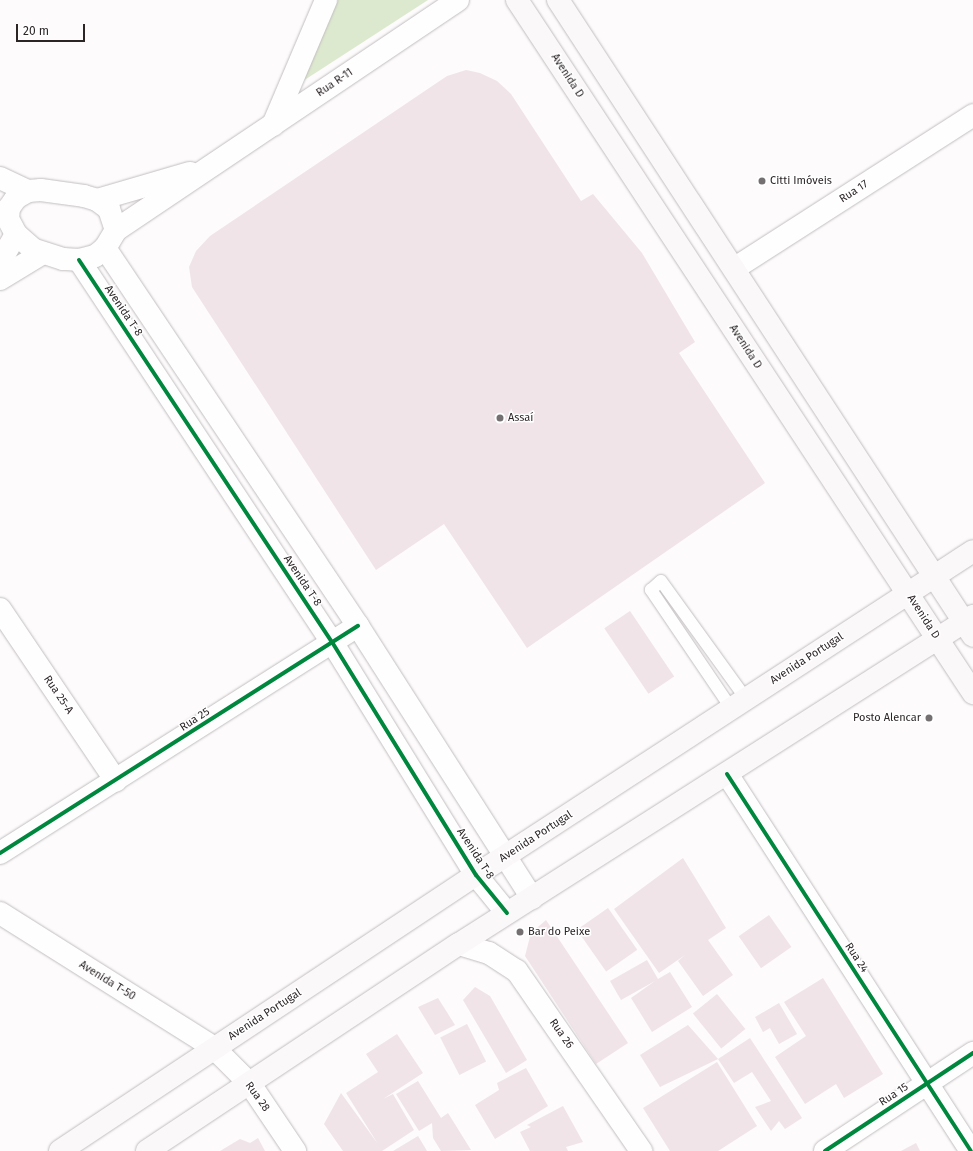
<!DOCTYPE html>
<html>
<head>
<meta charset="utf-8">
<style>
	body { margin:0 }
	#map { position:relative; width:973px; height:1151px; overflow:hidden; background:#fdfbfc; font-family:"Fira Sans",sans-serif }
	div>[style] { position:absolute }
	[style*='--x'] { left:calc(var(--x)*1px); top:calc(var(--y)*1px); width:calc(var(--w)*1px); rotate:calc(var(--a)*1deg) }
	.green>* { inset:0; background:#dde9cf }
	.building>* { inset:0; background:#f0e4e8; transform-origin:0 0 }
	.roads { filter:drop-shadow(0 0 1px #c1bebf) drop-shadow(0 0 1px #c1bebf) }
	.service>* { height:12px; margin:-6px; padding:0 6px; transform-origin:6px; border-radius:6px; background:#fffeff }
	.minor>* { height:22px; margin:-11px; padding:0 11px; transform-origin:11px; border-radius:11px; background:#fffeff }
	.tertiary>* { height:22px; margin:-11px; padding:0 11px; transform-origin:11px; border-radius:11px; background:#fffeff }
	.secondary>* { height:22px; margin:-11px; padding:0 11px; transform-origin:11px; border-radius:11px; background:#fbf8f9 }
	.cycleway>* { height:4px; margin:-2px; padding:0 2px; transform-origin:2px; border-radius:2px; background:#00873e }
	.dots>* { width:11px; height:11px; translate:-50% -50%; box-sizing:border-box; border:2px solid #fff; border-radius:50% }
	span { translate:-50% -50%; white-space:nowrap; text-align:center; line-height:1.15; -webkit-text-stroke:3px #fff; paint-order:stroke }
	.street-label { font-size:11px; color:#2b2526 }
	.poi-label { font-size:11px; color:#2b2526 }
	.left { translate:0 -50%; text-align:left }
	.right { translate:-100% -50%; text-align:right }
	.scale { position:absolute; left:16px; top:24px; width:69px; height:18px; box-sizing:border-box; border:2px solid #2b2526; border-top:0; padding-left:5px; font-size:12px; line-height:14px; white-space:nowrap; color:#2b2526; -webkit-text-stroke:3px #fff; paint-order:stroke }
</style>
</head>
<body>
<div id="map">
	<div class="green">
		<div style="clip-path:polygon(337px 0,428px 0,303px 81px)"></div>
	</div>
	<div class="building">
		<div style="clip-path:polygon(466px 70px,480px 73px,497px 81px,511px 94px,581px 201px,593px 194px,642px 253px,695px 342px,679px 353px,765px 483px,527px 648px,444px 524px,376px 570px,192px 287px,189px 267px,196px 251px,210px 236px,447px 76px)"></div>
		<div style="left:630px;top:611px;width:79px;height:31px;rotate:56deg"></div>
		<div style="clip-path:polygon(683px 858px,726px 928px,708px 940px,733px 975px,703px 996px,678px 961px,685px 955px,659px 973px,614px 909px)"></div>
		<div style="left:608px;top:908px;width:51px;height:38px;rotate:55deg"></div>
		<div style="left:769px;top:915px;width:39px;height:37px;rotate:55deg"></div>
		<div style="clip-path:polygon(546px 920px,628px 1043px,596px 1064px,525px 956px,531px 933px)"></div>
		<div style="clip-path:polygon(647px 960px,658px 979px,670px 972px,692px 1007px,652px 1032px,631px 998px,655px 981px,621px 1000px,610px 981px)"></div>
		<div style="clip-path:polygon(823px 978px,883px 1074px,844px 1098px,836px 1084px,805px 1104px,775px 1057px,806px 1036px,784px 1002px)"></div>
		<div style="clip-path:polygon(475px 987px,490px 996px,527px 1060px,506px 1073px,463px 1000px)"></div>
		<div style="left:717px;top:994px;width:45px;height:31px;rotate:51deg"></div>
		<div style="clip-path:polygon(438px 998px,455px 1025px,435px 1035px,418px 1007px)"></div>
		<div style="clip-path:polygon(779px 1003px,797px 1034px,779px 1044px,770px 1028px,763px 1032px,755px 1017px)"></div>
		<div style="left:467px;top:1024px;width:42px;height:30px;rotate:63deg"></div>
		<div style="clip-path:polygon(688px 1025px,718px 1059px,660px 1087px,640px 1055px)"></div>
		<div style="clip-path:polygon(397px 1034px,423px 1073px,383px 1099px,393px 1094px,414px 1130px,382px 1151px,343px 1151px,324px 1124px,341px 1093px,378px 1144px,346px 1093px,378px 1072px,366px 1054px)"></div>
		<div style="clip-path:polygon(750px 1038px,802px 1118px,785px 1129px,779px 1121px,771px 1131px,755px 1107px,771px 1101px,752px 1072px,734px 1083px,718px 1059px)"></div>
		<div style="clip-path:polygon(717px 1062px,757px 1126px,718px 1151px,670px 1151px,643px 1108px)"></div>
		<div style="clip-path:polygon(526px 1068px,548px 1106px,495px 1139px,475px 1105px,499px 1090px,497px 1083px)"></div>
		<div style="clip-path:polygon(418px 1081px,441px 1118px,448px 1113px,471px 1150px,441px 1151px,433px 1138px,432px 1123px,419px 1131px,396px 1094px)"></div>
		<div style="clip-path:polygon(563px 1106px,583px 1142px,566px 1147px,568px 1151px,530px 1151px,520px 1132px,531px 1127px,527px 1125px)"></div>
		<div style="clip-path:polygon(418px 1136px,427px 1151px,393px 1151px)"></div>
		<div style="clip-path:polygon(258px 1138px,265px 1151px,220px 1151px,240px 1139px,250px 1143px)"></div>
		<div style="clip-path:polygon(916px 1143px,920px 1151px,901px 1151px)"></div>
	</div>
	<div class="roads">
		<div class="service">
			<div style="--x:731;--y:708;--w:143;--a:-124.1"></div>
			<div style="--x:651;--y:590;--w:13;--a:-42"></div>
			<div style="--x:661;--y:581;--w:145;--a:54.2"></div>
		</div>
		<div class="minor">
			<div style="--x:273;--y:125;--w:136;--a:-67"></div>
			<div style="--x:97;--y:200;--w:97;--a:-16.2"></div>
			<div style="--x:116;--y:230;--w:412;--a:-33.9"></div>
			<div style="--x:0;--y:262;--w:32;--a:-60"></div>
			<div style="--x:735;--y:268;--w:283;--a:-32.7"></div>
			<div style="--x:0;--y:279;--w:50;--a:-31.2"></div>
			<div style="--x:0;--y:609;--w:207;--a:56"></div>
			<div style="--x:727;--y:774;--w:449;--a:57.1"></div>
			<div style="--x:0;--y:853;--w:424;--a:-32.4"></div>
			<div style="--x:0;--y:913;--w:253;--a:32.2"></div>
			<div style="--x:214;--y:1048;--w:51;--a:45"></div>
			<div style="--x:250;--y:1084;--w:81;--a:56.1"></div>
			<div style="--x:459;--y:944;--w:31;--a:17"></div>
			<div style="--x:489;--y:953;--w:33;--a:33"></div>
			<div style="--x:517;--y:971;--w:219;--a:55.4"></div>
		</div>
		<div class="tertiary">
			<div style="--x:0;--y:178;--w:31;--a:25"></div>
			<div style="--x:41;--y:190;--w:43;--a:7.9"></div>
			<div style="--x:84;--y:196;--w:14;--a:17"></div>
			<div style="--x:97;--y:200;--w:15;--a:37"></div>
			<div style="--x:109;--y:209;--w:22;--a:72"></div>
			<div style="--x:116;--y:230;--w:21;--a:121"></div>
			<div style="--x:105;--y:248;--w:13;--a:141"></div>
			<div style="--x:95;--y:256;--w:16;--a:166"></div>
			<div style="--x:79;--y:260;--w:16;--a:-176"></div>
			<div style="--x:63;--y:259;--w:32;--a:-162"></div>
			<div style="--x:33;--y:249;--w:23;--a:-139"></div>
			<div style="--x:16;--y:234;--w:17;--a:-118"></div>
			<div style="--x:8;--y:219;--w:11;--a:-85"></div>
			<div style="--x:9;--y:208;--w:12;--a:-55"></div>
			<div style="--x:16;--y:198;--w:14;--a:-30"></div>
			<div style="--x:28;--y:191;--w:13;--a:-4"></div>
			<div style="--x:105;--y:248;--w:455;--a:56.2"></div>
			<div style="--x:358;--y:626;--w:323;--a:57.4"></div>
			<div style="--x:79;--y:260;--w:458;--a:56.5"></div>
			<div style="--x:332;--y:642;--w:274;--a:58.3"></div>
			<div style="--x:476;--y:875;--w:49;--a:50.8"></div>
			<div style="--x:825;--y:1151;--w:178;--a:-33.5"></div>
		</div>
		<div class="secondary">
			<div style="--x:517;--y:0;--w:830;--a:56.65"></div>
			<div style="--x:558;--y:0;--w:759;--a:56.87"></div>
			<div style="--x:60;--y:1151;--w:499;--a:-33.6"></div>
			<div style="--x:476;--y:875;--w:593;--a:-33.1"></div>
			<div style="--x:147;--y:1151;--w:374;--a:-33.6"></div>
			<div style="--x:459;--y:944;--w:610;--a:-32.54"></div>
		</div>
	</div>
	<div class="cycleway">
		<div style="--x:79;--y:260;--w:458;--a:56.5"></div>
		<div style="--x:332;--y:642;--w:274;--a:58.3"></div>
		<div style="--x:476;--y:875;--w:49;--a:50.8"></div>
		<div style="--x:727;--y:774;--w:449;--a:57.1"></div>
		<div style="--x:0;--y:853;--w:424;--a:-32.4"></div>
		<div style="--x:825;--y:1151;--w:178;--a:-33.5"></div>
	</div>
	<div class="dots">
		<div style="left:762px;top:181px;background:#747071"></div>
		<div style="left:500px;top:418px;background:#747071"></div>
		<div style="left:929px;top:718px;background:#747071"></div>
		<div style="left:520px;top:932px;background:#747071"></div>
	</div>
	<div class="street-label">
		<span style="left:567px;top:76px;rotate:57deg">Avenida D</span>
		<span style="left:335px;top:83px;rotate:-34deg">Rua R-11</span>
		<span style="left:854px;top:192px;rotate:-33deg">Rua 17</span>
		<span style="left:123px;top:311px;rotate:56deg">Avenida T-8</span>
		<span style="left:745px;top:347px;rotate:57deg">Avenida D</span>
		<span style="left:302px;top:581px;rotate:56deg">Avenida T-8</span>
		<span style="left:923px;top:617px;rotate:57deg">Avenida D</span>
		<span style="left:807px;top:659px;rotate:-33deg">Avenida Portugal</span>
		<span style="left:58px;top:695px;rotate:56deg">Rua 25-A</span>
		<span style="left:195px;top:720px;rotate:-33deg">Rua 25</span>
		<span style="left:536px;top:837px;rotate:-33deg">Avenida Portugal</span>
		<span style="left:475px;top:854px;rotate:57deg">Avenida T-8</span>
		<span style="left:856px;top:958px;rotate:57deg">Rua 24</span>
		<span style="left:107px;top:981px;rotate:32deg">Avenida T-50</span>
		<span style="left:265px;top:1015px;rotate:-33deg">Avenida Portugal</span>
		<span style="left:561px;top:1034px;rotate:55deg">Rua 26</span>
		<span style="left:894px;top:1095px;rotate:-33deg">Rua 15</span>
		<span style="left:257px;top:1097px;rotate:54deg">Rua 28</span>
	</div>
	<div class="poi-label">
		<span class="left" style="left:770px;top:181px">Citti Imóveis</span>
		<span class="left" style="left:508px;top:418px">Assaí</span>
		<span class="right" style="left:921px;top:718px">Posto Alencar</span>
		<span class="left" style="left:528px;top:932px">Bar do Peixe</span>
	</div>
	<div class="scale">20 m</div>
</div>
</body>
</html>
